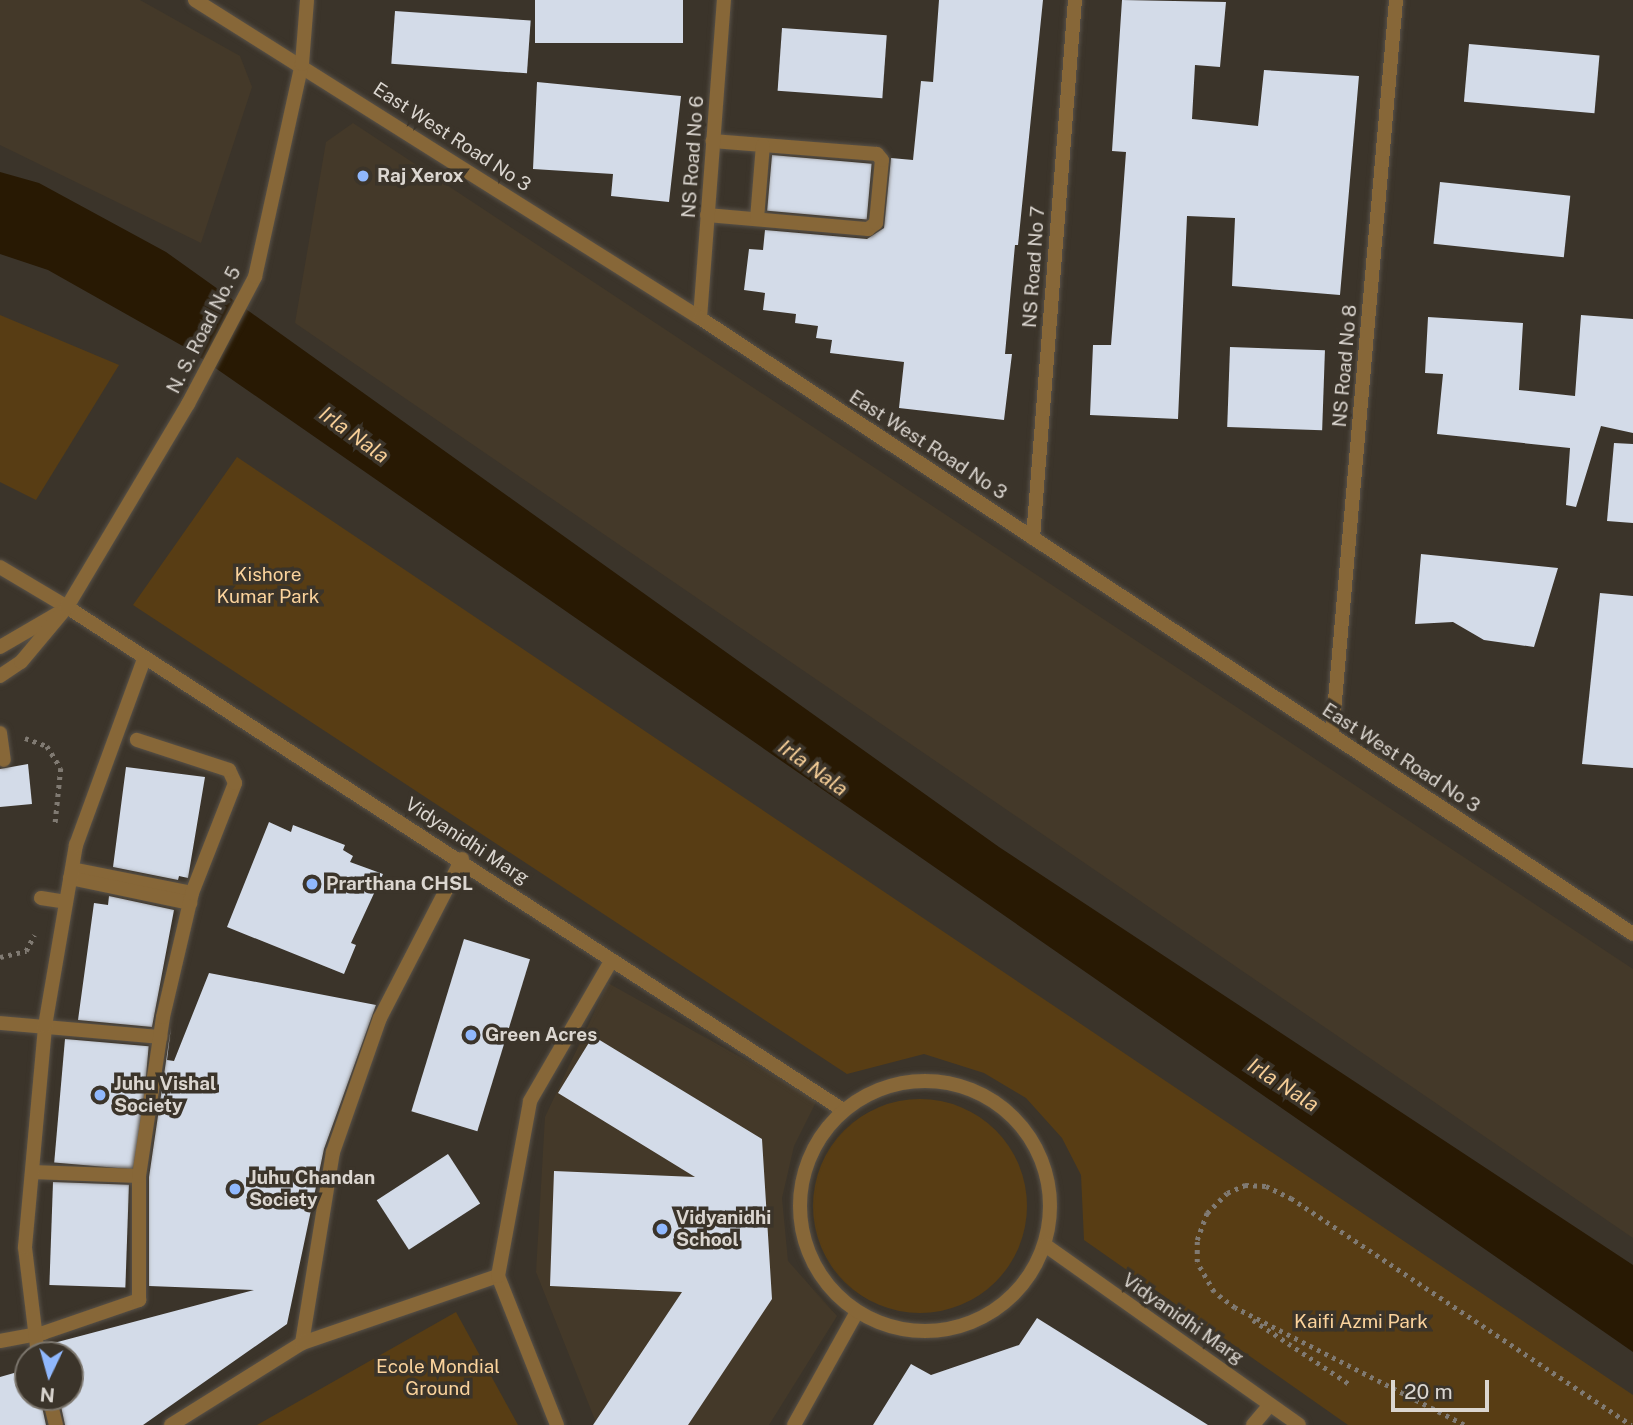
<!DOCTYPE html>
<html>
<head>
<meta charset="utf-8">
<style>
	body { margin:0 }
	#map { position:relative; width:1633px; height:1425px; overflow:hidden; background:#3b342a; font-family:"Public Sans",sans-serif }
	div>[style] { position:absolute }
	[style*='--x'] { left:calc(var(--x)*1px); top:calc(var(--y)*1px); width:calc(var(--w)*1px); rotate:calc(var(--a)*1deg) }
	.built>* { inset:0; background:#443929 }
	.green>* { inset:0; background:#583d14 }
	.round { border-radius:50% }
	.water>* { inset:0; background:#281903 }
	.building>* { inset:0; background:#d3dbe8; transform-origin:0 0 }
	.path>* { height:4.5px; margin-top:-2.25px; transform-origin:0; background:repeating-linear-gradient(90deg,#807a72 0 3.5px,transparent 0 8.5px) }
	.roads { filter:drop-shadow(0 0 2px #585148) drop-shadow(0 0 2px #585148) }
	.minor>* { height:14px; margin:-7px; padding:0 7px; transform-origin:7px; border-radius:7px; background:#876738 }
	.tertiary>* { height:14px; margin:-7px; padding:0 7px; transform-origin:7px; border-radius:7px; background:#876738 }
	.tertiary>.ring { margin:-7px; padding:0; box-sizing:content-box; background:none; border:14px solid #876738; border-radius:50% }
	.dots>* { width:19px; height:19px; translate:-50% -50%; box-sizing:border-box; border:4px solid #3b342a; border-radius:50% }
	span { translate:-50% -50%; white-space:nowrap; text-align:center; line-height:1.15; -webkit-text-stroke:7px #3b342a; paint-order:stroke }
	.street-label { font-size:19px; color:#dbd6d0 }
	.poi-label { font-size:19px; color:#dbd6d0; font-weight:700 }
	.left { translate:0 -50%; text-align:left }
	.park-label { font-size:19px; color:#fbd39c }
	.water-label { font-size:21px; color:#f6ce97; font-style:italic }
	.north { position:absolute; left:14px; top:1341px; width:70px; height:70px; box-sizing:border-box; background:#3b342a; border:2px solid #7b756c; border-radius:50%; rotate:185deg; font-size:19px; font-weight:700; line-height:28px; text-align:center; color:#dbd6d0 }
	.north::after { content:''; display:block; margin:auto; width:24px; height:32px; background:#90b8fd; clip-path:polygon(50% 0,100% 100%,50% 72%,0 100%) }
	.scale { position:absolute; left:1391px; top:1380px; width:98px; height:32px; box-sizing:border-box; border:4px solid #dbd6d0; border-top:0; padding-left:9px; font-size:21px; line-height:24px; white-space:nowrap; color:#dbd6d0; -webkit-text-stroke:5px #3b342a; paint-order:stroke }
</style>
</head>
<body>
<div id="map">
	<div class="built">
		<div style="clip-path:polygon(0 0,140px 0,240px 56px,252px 87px,201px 243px,0 145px)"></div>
		<div style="clip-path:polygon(353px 123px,1633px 969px,1633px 1238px,295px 323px,326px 142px)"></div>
		<div style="clip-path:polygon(608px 983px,817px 1100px,794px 1146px,782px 1198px,788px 1261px,837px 1316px,769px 1425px,597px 1425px,536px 1272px,545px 1117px)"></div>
	</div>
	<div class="green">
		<div style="clip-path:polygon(0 315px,119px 365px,36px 500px,0 482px)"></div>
		<div style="clip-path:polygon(237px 457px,1633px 1395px,1633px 1425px,1348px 1425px,1084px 1240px,1081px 1175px,1062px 1138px,1026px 1098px,984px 1073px,924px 1054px,847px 1074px,133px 605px)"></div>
		<div class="round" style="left:813px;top:1099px;width:214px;height:214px"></div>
		<div style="clip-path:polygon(456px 1312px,518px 1425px,257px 1425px)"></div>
	</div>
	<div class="water">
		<div style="clip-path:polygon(0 172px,39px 183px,166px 252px,999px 847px,1633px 1265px,1633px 1352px,188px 349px,48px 270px,0 254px)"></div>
	</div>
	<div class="building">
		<div style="left:535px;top:0;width:148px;height:43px"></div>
		<div style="clip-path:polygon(939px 0,1043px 0,1018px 245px,1015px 245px,1005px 354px,1012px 354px,1004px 420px,899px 408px,904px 362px,830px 353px,832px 340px,816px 338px,818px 326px,795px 323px,796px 314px,763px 310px,765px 293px,744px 290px,749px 249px,763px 250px,765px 230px,867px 239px,884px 228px,891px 158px,913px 160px,921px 81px,933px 82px)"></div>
		<div style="clip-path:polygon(1122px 0,1226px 2px,1220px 67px,1195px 65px,1192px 119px,1258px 126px,1264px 70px,1359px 76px,1340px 295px,1232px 286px,1235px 218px,1187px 216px,1178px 419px,1090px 415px,1093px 345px,1111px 345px,1120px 233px,1126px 152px,1112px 151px)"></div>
		<div style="left:395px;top:11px;width:136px;height:53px;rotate:4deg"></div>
		<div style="left:782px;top:28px;width:105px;height:63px;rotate:4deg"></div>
		<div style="left:1469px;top:44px;width:131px;height:58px;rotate:5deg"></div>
		<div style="clip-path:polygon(537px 82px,681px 96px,669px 202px,611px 196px,613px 174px,533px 169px)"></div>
		<div style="left:772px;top:155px;width:100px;height:56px;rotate:5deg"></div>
		<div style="left:1440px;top:182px;width:131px;height:62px;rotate:6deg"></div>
		<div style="clip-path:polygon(1581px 315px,1633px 319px,1633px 433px,1601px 426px,1576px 507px,1566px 505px,1570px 448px,1437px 434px,1443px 374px,1425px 373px,1428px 317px,1523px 323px,1519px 390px,1575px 396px)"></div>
		<div style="left:1230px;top:347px;width:95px;height:80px;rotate:2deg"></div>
		<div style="clip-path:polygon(1614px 443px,1633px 444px,1633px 523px,1607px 521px)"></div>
		<div style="clip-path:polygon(1421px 554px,1558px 568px,1534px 647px,1484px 640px,1453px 622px,1415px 624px)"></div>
		<div style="clip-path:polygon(1600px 593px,1633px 596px,1633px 768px,1582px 764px)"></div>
		<div style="clip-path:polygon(28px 764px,32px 804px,0 807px,0 769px)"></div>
		<div style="clip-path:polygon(126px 767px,205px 777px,188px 878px,179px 876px,178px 880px,113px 867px)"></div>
		<div style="clip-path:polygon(269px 822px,291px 832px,293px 825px,345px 845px,343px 850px,353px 856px,350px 862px,383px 874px,351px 943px,356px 945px,344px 974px,227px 927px)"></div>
		<div style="clip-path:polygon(109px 896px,174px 910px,152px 1027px,78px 1020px,94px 903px,108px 905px)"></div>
		<div style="left:464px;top:939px;width:69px;height:180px;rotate:17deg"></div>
		<div style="clip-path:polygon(209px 973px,376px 1005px,324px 1149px,287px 1324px,143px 1425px,65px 1425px,59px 1397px,70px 1397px,70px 1355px,53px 1355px,50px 1344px,254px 1290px,149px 1286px,149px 1177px,171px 1027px,167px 1060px,174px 1061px)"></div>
		<div style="clip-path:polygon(593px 1036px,762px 1139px,772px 1299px,688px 1425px,593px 1425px,682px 1292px,550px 1286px,554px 1171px,695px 1177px,558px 1093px)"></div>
		<div style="left:65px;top:1039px;width:84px;height:124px;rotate:5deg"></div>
		<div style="left:448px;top:1154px;width:59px;height:85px;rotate:57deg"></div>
		<div style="left:53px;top:1182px;width:76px;height:103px;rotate:2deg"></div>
		<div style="clip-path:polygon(1037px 1318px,1208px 1425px,873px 1425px,911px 1364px,931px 1375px,1019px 1345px)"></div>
		<div style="clip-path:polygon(28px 1369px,28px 1397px,40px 1397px,46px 1425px,0 1425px,0 1377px)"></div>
	</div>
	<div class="path">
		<div style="--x:25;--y:738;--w:23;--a:20"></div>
		<div style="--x:47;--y:746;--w:26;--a:58"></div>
		<div style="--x:61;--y:768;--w:58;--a:95.9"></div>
		<div style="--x:0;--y:957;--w:27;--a:-13"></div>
		<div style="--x:26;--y:951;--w:18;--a:-63"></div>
		<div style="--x:1253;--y:1320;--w:118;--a:33.6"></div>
		<div style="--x:1464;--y:1425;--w:257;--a:-152.9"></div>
		<div style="--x:1235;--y:1308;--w:26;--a:-143"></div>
		<div style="--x:1214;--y:1292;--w:34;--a:-120"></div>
		<div style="--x:1197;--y:1262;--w:22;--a:-90"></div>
		<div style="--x:1197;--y:1240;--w:29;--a:-70"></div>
		<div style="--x:1207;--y:1213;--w:28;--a:-45"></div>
		<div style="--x:1227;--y:1193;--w:20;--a:-24"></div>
		<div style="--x:1245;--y:1185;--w:21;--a:3"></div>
		<div style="--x:1266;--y:1186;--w:28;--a:26"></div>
		<div style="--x:1291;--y:1198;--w:409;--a:33.7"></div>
	</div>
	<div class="roads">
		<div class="minor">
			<div style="--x:707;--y:215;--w:162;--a:5"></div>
			<div style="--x:868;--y:229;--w:10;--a:-37"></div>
			<div style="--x:876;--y:223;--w:63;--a:-84.6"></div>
			<div style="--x:882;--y:160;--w:8;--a:-130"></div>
			<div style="--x:877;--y:154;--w:165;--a:-175.5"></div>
			<div style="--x:757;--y:219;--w:74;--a:-85.4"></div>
			<div style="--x:700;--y:318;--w:319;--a:-85.7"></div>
			<div style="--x:1033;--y:538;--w:540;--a:-85.54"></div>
			<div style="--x:0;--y:567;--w:78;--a:30.8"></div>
			<div style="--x:0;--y:733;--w:27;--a:82"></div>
			<div style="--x:1332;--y:735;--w:738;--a:-85.02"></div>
			<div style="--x:72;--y:869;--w:122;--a:11.3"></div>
			<div style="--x:70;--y:878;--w:123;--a:11.8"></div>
			<div style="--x:41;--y:898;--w:25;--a:9"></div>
			<div style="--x:0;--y:1023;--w:161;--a:5"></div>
			<div style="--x:32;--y:1172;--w:107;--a:2.1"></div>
			<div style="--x:0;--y:1341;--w:44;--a:-10.5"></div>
			<div style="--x:43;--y:1333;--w:102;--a:-19"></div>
			<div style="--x:139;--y:1300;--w:124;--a:-90"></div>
			<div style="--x:139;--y:1176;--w:161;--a:-81.4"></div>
			<div style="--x:163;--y:1017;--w:127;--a:-76.8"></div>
			<div style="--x:192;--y:893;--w:118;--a:-68.6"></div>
			<div style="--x:235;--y:783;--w:14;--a:-115"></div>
			<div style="--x:229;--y:770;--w:97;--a:-161.9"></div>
			<div style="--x:302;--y:1343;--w:193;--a:-80.8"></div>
			<div style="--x:333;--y:1152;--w:142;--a:-70.7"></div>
			<div style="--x:380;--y:1018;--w:179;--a:-62.7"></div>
			<div style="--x:38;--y:1355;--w:109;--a:-96.9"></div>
			<div style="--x:25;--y:1247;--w:222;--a:-84.8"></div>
			<div style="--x:45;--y:1026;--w:184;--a:-80.3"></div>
			<div style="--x:76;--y:845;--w:198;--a:-69.9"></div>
			<div style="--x:49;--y:1397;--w:29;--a:76"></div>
			<div style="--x:171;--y:1425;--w:155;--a:-32"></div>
			<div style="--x:302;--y:1343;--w:207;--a:-18.9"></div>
			<div style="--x:557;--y:1425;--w:160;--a:-111.6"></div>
			<div style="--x:498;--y:1276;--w:178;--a:-79.6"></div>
			<div style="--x:530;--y:1101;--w:162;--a:-59.9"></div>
			<div style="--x:794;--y:1425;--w:129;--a:-60.9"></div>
			<div style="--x:1253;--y:1425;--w:26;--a:-50"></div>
		</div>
		<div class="tertiary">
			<div style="--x:195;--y:0;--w:597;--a:32.2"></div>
			<div style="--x:700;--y:318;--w:1118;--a:33.43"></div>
			<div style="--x:67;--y:607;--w:925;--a:32.95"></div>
			<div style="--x:0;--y:647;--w:66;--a:-30.1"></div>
			<div style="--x:0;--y:676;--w:25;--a:-34"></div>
			<div style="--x:21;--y:662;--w:72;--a:-50.1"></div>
			<div style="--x:67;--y:607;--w:236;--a:-59.2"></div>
			<div style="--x:188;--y:404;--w:144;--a:-62.2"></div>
			<div style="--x:255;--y:277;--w:218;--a:-77.6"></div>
			<div style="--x:302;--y:64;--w:64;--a:-85.5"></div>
			<div class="ring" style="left:800px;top:1081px;width:236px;height:236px"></div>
			<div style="--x:1045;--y:1245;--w:311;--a:35.3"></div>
		</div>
	</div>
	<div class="dots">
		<div style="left:363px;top:176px;background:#90b8fd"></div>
		<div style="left:312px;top:884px;background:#90b8fd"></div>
		<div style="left:471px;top:1035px;background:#90b8fd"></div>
		<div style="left:100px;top:1095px;background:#90b8fd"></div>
		<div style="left:235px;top:1189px;background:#90b8fd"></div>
		<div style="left:662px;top:1229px;background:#90b8fd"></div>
	</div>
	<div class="street-label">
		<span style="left:452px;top:137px;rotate:33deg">East West Road No 3</span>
		<span style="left:693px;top:157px;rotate:-86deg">NS Road No 6</span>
		<span style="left:1034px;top:267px;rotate:-86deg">NS Road No 7</span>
		<span style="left:204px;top:330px;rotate:-63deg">N. S. Road No. 5</span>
		<span style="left:1345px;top:366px;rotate:-85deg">NS Road No 8</span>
		<span style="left:928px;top:445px;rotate:33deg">East West Road No 3</span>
		<span style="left:1401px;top:758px;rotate:33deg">East West Road No 3</span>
		<span style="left:467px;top:841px;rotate:33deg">Vidyanidhi Marg</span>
		<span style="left:1183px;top:1319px;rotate:35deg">Vidyanidhi Marg</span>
	</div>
	<div class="poi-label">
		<span class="left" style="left:377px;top:176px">Raj Xerox</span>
		<span class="left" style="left:326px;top:884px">Prarthana CHSL</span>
		<span class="left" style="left:485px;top:1035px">Green Acres</span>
		<span class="left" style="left:114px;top:1095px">Juhu Vishal<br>Society</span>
		<span class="left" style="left:249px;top:1189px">Juhu Chandan<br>Society</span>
		<span class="left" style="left:676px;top:1229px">Vidyanidhi<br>School</span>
	</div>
	<div class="park-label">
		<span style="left:268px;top:586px">Kishore<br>Kumar Park</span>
		<span style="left:1361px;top:1322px">Kaifi Azmi Park</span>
		<span style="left:438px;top:1378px">Ecole Mondial<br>Ground</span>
	</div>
	<div class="water-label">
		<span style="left:354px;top:435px;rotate:36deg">Irla Nala</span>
		<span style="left:813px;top:768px;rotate:36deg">Irla Nala</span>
		<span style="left:1283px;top:1085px;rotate:33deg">Irla Nala</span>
	</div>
	<div class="north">N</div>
	<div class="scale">20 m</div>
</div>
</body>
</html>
